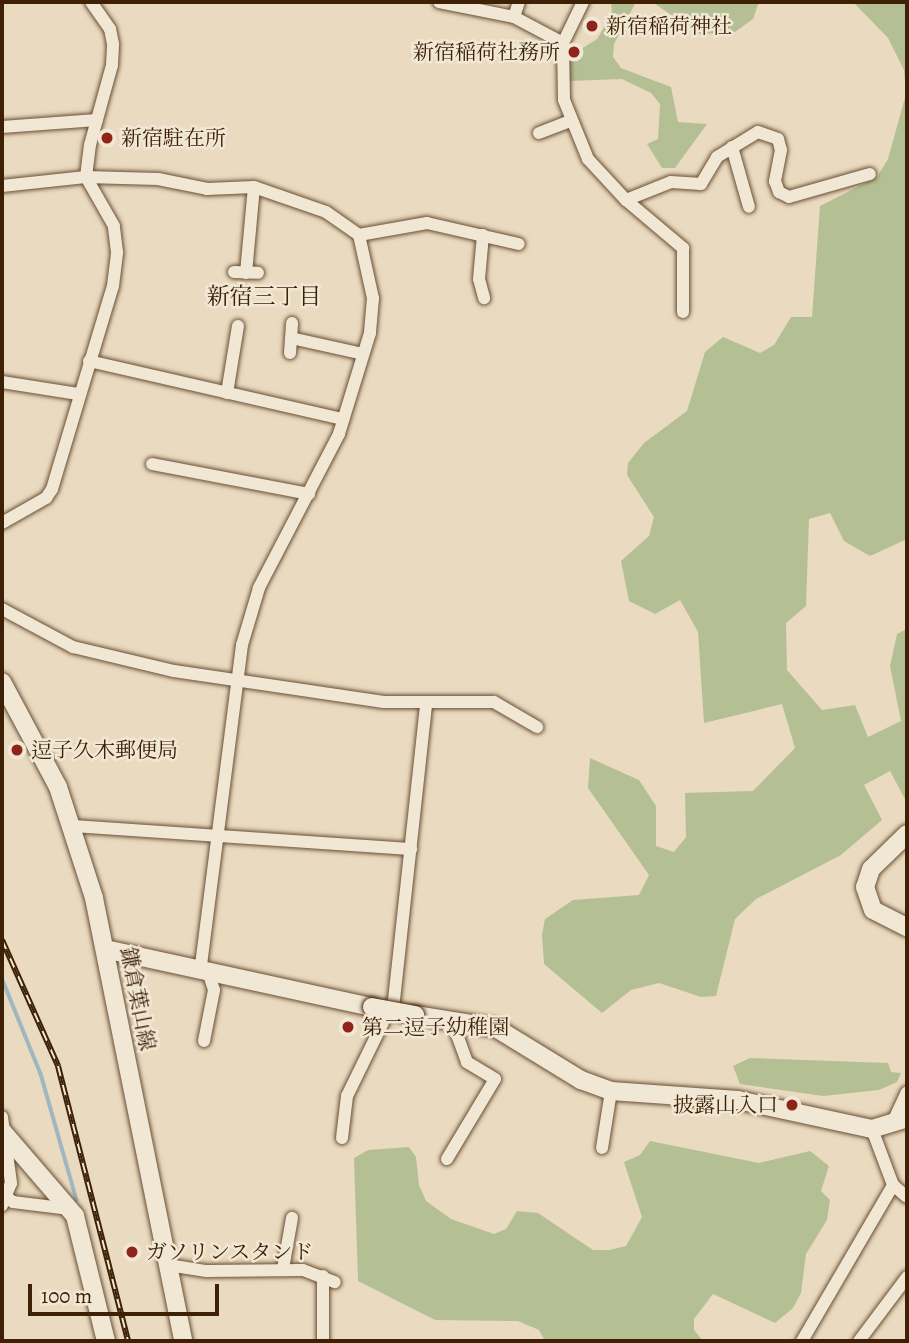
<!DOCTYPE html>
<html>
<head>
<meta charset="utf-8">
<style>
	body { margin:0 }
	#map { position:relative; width:909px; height:1343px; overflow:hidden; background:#eadabf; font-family:Alegreya,"Noto Serif JP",serif }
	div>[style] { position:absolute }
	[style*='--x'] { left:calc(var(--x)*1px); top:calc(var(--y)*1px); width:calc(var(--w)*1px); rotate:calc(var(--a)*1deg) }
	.green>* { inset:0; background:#b4c094 }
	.stream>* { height:3.5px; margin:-1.75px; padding:0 1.75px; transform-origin:1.75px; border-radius:1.75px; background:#9fb7be }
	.roads { filter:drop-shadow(0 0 2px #694f34) drop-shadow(0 0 2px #694f34) }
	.street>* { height:12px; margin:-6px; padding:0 6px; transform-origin:6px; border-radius:6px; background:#f1e7d5 }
	.secondary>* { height:18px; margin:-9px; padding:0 9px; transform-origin:9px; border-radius:9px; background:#f1e7d5 }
	.rail>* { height:6px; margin-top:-3px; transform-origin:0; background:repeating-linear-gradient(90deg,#f1e7d5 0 10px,#3e2105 0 20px); box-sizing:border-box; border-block:2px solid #3e2105 }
	.bridges { filter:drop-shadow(0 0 2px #3e2105) drop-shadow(0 0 2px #3e2105) }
	.secondary-bridge>* { height:18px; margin:-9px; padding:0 9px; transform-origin:9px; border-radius:9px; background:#f1e7d5 }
	.dots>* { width:19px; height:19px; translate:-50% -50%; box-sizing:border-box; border:4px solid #f1e7d5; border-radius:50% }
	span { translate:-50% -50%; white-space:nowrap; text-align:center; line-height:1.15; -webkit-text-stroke:5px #f1e7d5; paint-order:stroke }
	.poi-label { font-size:21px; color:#3e2105 }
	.left { translate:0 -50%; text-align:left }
	.right { translate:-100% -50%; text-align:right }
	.street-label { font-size:21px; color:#3e2105 }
	.neighbourhood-label { font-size:23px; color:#3e2105 }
	.frame { position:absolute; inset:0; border:4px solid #3e2105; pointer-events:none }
	.scale { position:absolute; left:28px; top:1284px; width:191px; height:32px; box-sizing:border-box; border:4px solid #3e2105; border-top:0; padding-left:9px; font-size:21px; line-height:24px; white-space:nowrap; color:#3e2105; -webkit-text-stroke:5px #f1e7d5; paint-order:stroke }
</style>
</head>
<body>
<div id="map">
	<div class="green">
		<div style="clip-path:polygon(611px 2px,636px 2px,614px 44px,613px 57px,621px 68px,671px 87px,678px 122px,707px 124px,675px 168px,662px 168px,647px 144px,658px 139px,660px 104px,651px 93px,622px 79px,569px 81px,567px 58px,597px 39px,612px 14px)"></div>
		<div style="clip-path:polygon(652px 2px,759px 2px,753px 19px,735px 32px,700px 34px)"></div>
		<div style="clip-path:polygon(853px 2px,907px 2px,907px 539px,870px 556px,844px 541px,830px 513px,809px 519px,806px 606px,786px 623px,787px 670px,822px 710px,855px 705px,868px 737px,901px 721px,890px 666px,897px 634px,907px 629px,907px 803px,890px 771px,864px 785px,882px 820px,841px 855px,756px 899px,735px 919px,716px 996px,701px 997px,659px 983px,631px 990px,602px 1013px,544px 964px,542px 934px,545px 919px,573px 900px,639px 895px,649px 875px,588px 788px,590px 758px,639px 780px,656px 806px,656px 846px,674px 852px,686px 837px,685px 793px,753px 791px,795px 748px,782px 704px,704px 723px,698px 632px,680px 600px,655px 614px,629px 601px,621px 561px,649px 536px,654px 517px,627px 475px,628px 463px,644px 443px,687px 411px,705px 352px,723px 337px,760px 353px,774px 345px,791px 317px,812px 317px,820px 206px,877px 177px,888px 159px,906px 94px,904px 70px,888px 38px)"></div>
		<div style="clip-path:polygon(750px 1058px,888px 1063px,891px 1072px,901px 1073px,897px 1082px,879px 1090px,823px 1096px,740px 1084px,733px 1066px)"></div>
		<div style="clip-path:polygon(650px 1141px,759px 1163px,810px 1151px,829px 1166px,821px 1191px,830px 1200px,827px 1220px,806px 1254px,801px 1293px,793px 1308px,775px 1323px,713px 1294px,694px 1319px,694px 1330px,703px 1341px,545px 1341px,539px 1330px,518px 1321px,435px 1320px,358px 1281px,354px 1158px,368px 1150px,409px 1147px,416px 1157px,419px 1185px,426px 1201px,451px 1219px,494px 1234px,506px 1229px,517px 1211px,538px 1213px,593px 1250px,609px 1250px,626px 1246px,642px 1217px,624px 1162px,640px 1155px)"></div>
	</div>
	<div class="stream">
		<div style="--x:2;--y:978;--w:104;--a:67.9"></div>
		<div style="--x:41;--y:1074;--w:131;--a:74.1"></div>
	</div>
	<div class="roads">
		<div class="street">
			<div style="--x:439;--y:2;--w:76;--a:11.3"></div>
			<div style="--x:514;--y:17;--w:55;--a:28"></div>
			<div style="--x:583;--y:2;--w:46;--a:116"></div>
			<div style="--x:563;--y:43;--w:57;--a:89"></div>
			<div style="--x:564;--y:100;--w:64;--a:67.9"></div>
			<div style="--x:588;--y:159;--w:56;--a:47.2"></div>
			<div style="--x:626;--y:200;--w:48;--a:-21.8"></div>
			<div style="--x:671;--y:182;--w:30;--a:4"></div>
			<div style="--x:701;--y:184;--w:31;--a:-59"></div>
			<div style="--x:717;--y:157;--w:48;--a:-31.4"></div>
			<div style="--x:758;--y:132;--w:21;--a:19"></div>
			<div style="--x:778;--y:139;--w:11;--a:75"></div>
			<div style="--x:781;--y:150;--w:32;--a:101"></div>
			<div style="--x:775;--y:181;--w:12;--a:70"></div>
			<div style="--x:779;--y:192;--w:11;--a:27"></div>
			<div style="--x:789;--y:197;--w:84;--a:-15.9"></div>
			<div style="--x:514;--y:17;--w:16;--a:-72"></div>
			<div style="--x:2;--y:127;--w:95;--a:-4.2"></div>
			<div style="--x:539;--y:133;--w:33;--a:-21"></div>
			<div style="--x:732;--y:147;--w:62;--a:74.2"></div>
			<div style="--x:2;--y:186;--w:84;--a:-6.1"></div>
			<div style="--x:86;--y:177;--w:72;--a:1.6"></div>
			<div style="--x:158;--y:179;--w:50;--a:11.5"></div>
			<div style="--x:207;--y:189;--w:47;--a:-2.4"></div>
			<div style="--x:254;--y:187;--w:76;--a:19.1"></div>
			<div style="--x:326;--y:212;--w:40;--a:34.9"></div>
			<div style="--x:359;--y:235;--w:65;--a:77.5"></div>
			<div style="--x:373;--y:298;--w:35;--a:95"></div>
			<div style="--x:370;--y:333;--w:106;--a:107.1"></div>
			<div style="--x:339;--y:434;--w:174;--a:117.5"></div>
			<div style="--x:259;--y:588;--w:59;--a:106.6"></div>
			<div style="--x:242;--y:645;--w:329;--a:97.3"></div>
			<div style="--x:626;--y:200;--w:75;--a:40.1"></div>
			<div style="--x:683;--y:248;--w:64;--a:90"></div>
			<div style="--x:359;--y:235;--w:69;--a:-10"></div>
			<div style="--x:427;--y:223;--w:94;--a:12.9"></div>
			<div style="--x:483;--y:235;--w:44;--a:95.2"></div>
			<div style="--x:479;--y:279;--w:20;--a:75"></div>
			<div style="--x:234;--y:272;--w:24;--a:2"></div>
			<div style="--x:246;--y:273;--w:86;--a:-84.7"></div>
			<div style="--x:291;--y:338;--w:74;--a:12.5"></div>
			<div style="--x:290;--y:353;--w:30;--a:-86"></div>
			<div style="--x:89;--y:361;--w:261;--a:12.9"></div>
			<div style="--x:2;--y:382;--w:77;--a:9"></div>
			<div style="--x:227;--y:393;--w:68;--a:-80.7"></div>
			<div style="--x:152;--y:464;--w:160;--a:10.8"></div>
			<div style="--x:2;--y:523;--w:51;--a:-29.6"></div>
			<div style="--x:46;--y:498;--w:11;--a:-56"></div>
			<div style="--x:52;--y:489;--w:212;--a:-73.3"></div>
			<div style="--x:113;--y:286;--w:34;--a:-83"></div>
			<div style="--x:117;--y:252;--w:26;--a:-97"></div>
			<div style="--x:114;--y:226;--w:56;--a:-119.7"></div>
			<div style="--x:86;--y:177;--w:32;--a:-83"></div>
			<div style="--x:90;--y:145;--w:83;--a:-74.6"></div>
			<div style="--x:112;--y:65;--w:21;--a:-87"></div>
			<div style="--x:113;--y:44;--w:15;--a:-101"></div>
			<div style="--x:110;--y:29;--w:33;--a:-125"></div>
			<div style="--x:2;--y:609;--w:81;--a:28.2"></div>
			<div style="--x:73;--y:647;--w:104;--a:13.4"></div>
			<div style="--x:174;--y:671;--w:212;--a:8.4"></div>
			<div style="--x:384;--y:702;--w:110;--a:0"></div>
			<div style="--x:494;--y:702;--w:50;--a:30.2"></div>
			<div style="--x:72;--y:826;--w:340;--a:3.9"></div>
			<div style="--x:204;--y:1041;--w:52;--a:-78.9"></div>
			<div style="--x:214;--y:990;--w:19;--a:-108"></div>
			<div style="--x:2;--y:1117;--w:67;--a:82.2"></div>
			<div style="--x:11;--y:1183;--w:24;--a:112"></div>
			<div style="--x:892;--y:1124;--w:35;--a:-65"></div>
			<div style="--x:342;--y:1138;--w:42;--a:-83.2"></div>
			<div style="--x:347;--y:1096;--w:107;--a:-63.9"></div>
			<div style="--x:394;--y:1000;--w:298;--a:-83.8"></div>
			<div style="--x:602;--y:1148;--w:58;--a:-81"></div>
			<div style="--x:447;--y:1159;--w:93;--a:-59"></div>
			<div style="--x:495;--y:1079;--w:33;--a:-149"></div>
			<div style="--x:467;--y:1062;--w:44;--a:-110.1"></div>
			<div style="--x:893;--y:1185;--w:18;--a:41"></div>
			<div style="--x:4;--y:1195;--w:11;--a:38"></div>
			<div style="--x:13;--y:1202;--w:57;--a:7"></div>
			<div style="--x:168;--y:1265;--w:39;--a:9"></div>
			<div style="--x:207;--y:1271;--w:96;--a:-0.6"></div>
			<div style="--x:303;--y:1270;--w:34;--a:21"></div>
			<div style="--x:283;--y:1269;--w:52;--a:-80"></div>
			<div style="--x:323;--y:1276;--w:65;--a:90"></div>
			<div style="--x:802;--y:1341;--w:181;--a:-59.7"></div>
			<div style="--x:893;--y:1185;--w:60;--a:-110.6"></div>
			<div style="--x:859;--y:1341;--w:80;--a:-53.1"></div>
		</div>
		<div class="secondary">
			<div style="--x:2;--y:682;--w:119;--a:61.9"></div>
			<div style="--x:58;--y:787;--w:117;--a:72"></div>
			<div style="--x:94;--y:898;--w:452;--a:78.6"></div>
			<div style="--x:907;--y:834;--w:50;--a:135.8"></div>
			<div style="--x:871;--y:869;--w:19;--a:108"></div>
			<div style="--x:865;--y:887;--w:24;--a:71"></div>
			<div style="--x:873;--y:910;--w:38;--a:27"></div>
			<div style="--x:105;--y:949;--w:273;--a:12.3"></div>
			<div style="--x:415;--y:1015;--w:82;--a:9.1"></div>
			<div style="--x:496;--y:1028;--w:100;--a:31.5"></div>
			<div style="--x:581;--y:1080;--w:32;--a:20"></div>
			<div style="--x:611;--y:1091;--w:127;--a:4.1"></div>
			<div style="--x:738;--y:1100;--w:137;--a:12.2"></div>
			<div style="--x:872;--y:1129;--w:37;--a:-17"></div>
			<div style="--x:2;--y:1131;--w:112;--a:49.3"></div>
			<div style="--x:75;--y:1216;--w:129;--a:76.1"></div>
		</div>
	</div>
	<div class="rail">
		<div style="--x:2;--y:940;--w:138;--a:66"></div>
		<div style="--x:58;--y:1066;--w:284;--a:75.7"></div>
	</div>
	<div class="bridges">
		<div class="secondary-bridge">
			<div style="--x:372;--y:1007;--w:44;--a:10.5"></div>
		</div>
	</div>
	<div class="dots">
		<div style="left:592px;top:26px;background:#8f2418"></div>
		<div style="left:574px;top:52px;background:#8f2418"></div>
		<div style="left:107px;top:138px;background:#8f2418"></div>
		<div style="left:17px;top:750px;background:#8f2418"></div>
		<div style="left:348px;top:1027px;background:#8f2418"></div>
		<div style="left:792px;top:1105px;background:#8f2418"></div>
		<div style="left:132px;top:1252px;background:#8f2418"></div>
	</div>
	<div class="poi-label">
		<span class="left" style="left:606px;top:26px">新宿稲荷神社</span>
		<span class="right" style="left:560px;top:52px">新宿稲荷社務所</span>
		<span class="left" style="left:121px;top:138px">新宿駐在所</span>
		<span class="left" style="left:31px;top:750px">逗子久木郵便局</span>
		<span class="left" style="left:362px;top:1027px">第二逗子幼稚園</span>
		<span class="right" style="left:778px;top:1105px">披露山入口</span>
		<span class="left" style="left:146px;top:1252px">ガソリンスタンド</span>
	</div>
	<div class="street-label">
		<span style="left:138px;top:999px;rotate:79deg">鎌倉葉山線</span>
	</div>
	<div class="neighbourhood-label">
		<span style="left:264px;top:297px">新宿三丁目</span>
	</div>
	<div class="frame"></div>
	<div class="scale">100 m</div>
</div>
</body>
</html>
